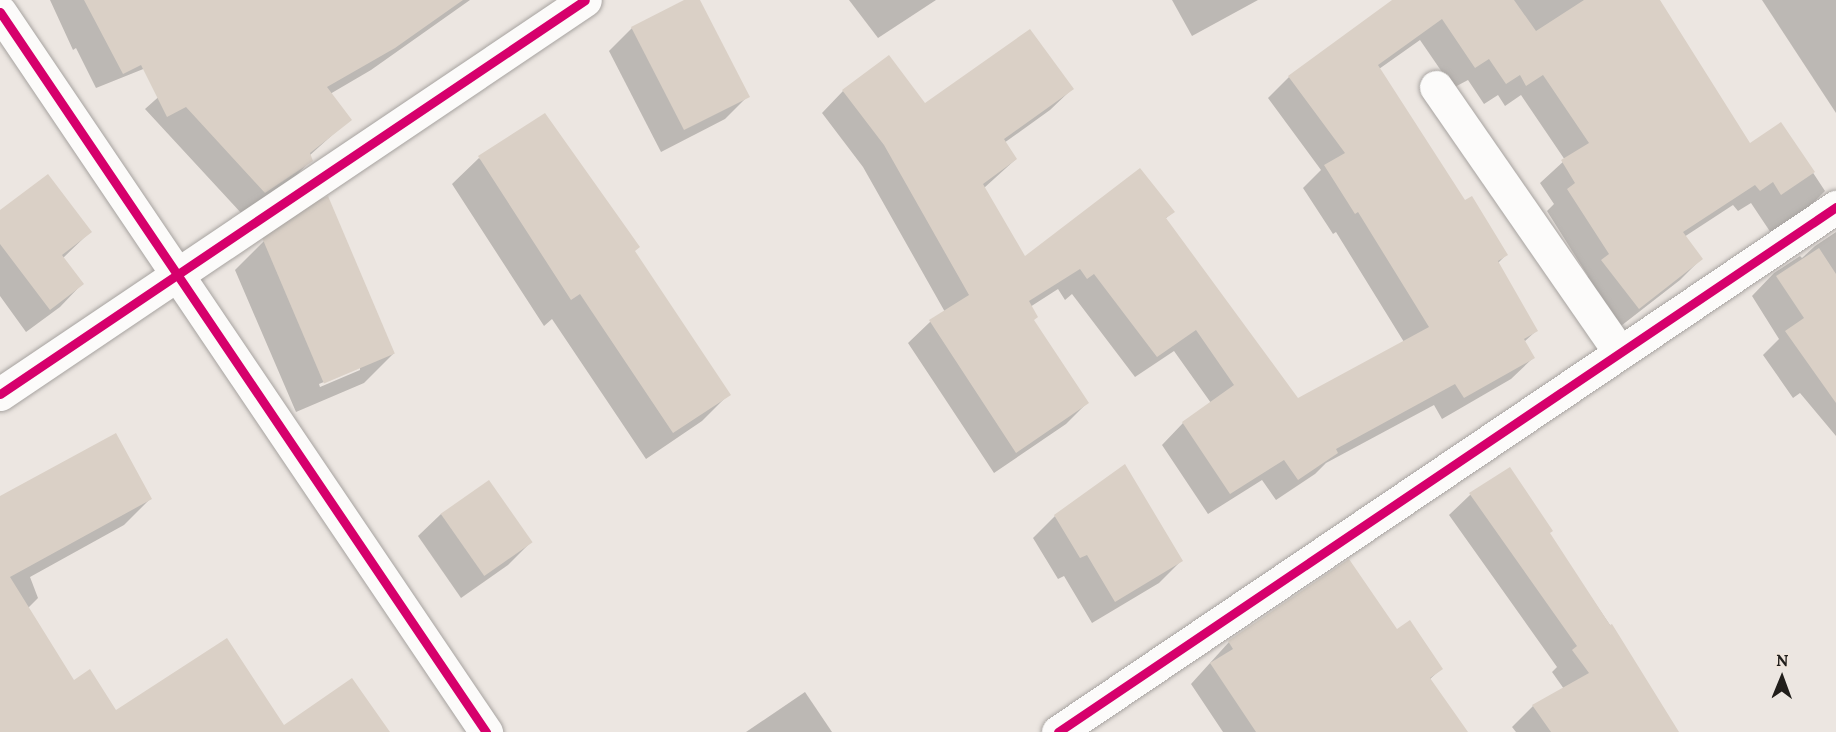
<!DOCTYPE html>
<html>
<head>
<meta charset="utf-8">
<style>
	body { margin:0 }
	#map { position:relative; width:1836px; height:732px; overflow:hidden; background:#ece6e1; font-family:Lora,serif }
	div>[style] { position:absolute }
	[style*='--x'] { left:calc(var(--x)*1px); top:calc(var(--y)*1px); width:calc(var(--w)*1px); rotate:calc(var(--a)*1deg) }
	.shadow>* { inset:0; background:#0003 }
	.building>* { inset:0; background:#dad0c6; transform-origin:0 0 }
	.roads { filter:drop-shadow(0 0 2px #a7a3a0) drop-shadow(0 0 2px #a7a3a0) }
	.minor>* { height:33px; margin:-16.5px; padding:0 16.5px; transform-origin:16.5px; border-radius:16.5px; background:#fcfbfa }
	.tertiary>* { height:33px; margin:-16.5px; padding:0 16.5px; transform-origin:16.5px; border-radius:16.5px; background:#fcfbfa }
	.cycleway>* { height:9px; margin:-4.5px; padding:0 4.5px; transform-origin:4.5px; border-radius:4.5px; background:#d6006c }
	span { translate:-50% -50%; white-space:nowrap; text-align:center; line-height:1.15; -webkit-text-stroke:4.5px #f0e6dd; paint-order:stroke }
	.north { position:absolute; left:1752px; top:648px; width:60px; height:60px; -webkit-text-stroke:4px #f0e6dd; paint-order:stroke; rotate:1deg; font-size:16px; font-weight:700; line-height:24px; text-align:center; color:#211e1b }
	.north::after { content:''; display:block; margin:auto; width:21px; height:27px; background:#211e1b; clip-path:polygon(50% 0,100% 100%,50% 72%,0 100%) }
</style>
</head>
<body>
<div id="map">
	<div class="shadow">
		<div style="clip-path:polygon(50px 0,470px 0,371px 70px,330px 94px,350px 119px,309px 156px,311px 160px,289px 183px,242px 214px,145px 109px,228px 35px,96px 88px,76px 48px,73px 50px)"></div>
		<div style="clip-path:polygon(687px 0,698px 0,748px 96px,725px 119px,661px 152px,609px 51px,632px 28px)"></div>
		<div style="clip-path:polygon(849px 0,936px 0,878px 38px)"></div>
		<div style="clip-path:polygon(1172px 0,1258px 0,1192px 36px)"></div>
		<div style="clip-path:polygon(1394px 0,1659px 0,1750px 145px,1781px 124px,1825px 191px,1804px 212px,1771px 233px,1751px 203px,1738px 211px,1733px 205px,1684px 237px,1701px 259px,1680px 280px,1617px 329px,1581px 283px,1588px 276px,1547px 211px,1554px 204px,1540px 183px,1565px 160px,1521px 95px,1505px 106px,1498px 95px,1484px 104px,1468px 80px,1453px 88px,1420px 40px,1379px 69px,1465px 202px,1506px 255px,1498px 263px,1536px 331px,1524px 342px,1533px 358px,1511px 379px,1442px 419px,1434px 405px,1326px 463px,1315px 474px,1276px 500px,1262px 480px,1208px 514px,1162px 445px,1183px 423px,1211px 403px,1174px 351px,1135px 377px,1072px 294px,1065px 300px,1058px 289px,1030px 307px,1033px 321px,1087px 403px,1066px 424px,994px 473px,908px 343px,930px 322px,945px 312px,863px 167px,822px 113px,843px 91px,889px 57px,925px 105px,1072px 89px,1050px 110px,1004px 143px,1016px 159px,984px 188px,1025px 258px,1173px 212px,1165px 219px,1297px 400px,1404px 342px,1336px 232px,1333px 234px,1303px 188px,1321px 170px,1268px 98px,1289px 77px)"></div>
		<div style="clip-path:polygon(1762px 0,1836px 0,1836px 113px)"></div>
		<div style="clip-path:polygon(479px 158px,633px 252px,729px 394px,702px 421px,646px 459px,552px 319px,544px 326px,452px 184px)"></div>
		<div style="clip-path:polygon(0 212px,90px 232px,63px 258px,82px 284px,60px 307px,26px 332px,0 296px)"></div>
		<div style="clip-path:polygon(1836px 232px,1836px 436px,1800px 393px,1793px 398px,1763px 355px,1779px 339px,1752px 296px,1774px 273px,1800px 256px,1802px 258px,1815px 246px)"></div>
		<div style="clip-path:polygon(evenodd,265px 240px,394px 353px,364px 383px,296px 412px,235px 270px,265px 240px,360px 367px,360px 370px,320px 387px,319px 384px,360px 367px)"></div>
		<div style="clip-path:polygon(1510px 469px,1548px 534px,1627px 650px,1677px 732px,1516px 732px,1512px 727px,1533px 706px,1564px 689px,1552px 672px,1557px 667px,1449px 515px,1470px 495px)"></div>
		<div style="clip-path:polygon(0 497px,150px 499px,124px 525px,30px 577px,38px 598px,28px 608px,73px 682px,116px 712px,284px 727px,387px 732px,0 732px)"></div>
		<div style="clip-path:polygon(441px 514px,531px 542px,508px 565px,461px 598px,418px 536px)"></div>
		<div style="clip-path:polygon(1055px 516px,1181px 561px,1159px 583px,1092px 623px,1064px 576px,1058px 579px,1033px 538px)"></div>
		<div style="clip-path:polygon(1349px 561px,1397px 631px,1441px 669px,1429px 680px,1458px 732px,1223px 732px,1191px 684px,1229px 642px)"></div>
		<div style="clip-path:polygon(805px 692px,832px 732px,746px 732px)"></div>
	</div>
	<div class="building">
		<div style="clip-path:polygon(84px 0,463px 0,395px 48px,327px 87px,352px 120px,310px 153px,313px 161px,265px 193px,186px 107px,167px 117px,141px 65px,123px 74px)"></div>
		<div style="clip-path:polygon(684px 0,700px 0,750px 97px,684px 130px,631px 27px)"></div>
		<div style="clip-path:polygon(1392px 0,1514px 0,1536px 31px,1584px 0,1660px 0,1750px 143px,1781px 122px,1815px 172px,1781px 195px,1773px 182px,1760px 191px,1755px 185px,1683px 232px,1703px 259px,1639px 309px,1601px 260px,1609px 254px,1567px 189px,1575px 183px,1561px 160px,1589px 143px,1543px 75px,1526px 86px,1520px 75px,1506px 84px,1489px 59px,1475px 68px,1442px 19px,1378px 65px,1465px 200px,1472px 196px,1508px 255px,1498px 261px,1538px 331px,1524px 339px,1535px 358px,1464px 398px,1455px 384px,1336px 449px,1338px 453px,1298px 480px,1284px 460px,1230px 494px,1182px 422px,1234px 385px,1196px 330px,1157px 357px,1094px 274px,1087px 279px,1080px 269px,1029px 301px,1038px 317px,1034px 320px,1089px 403px,1016px 453px,929px 320px,969px 295px,884px 145px,842px 90px,889px 55px,925px 103px,1030px 29px,1074px 89px,1004px 139px,1017px 159px,983px 184px,1025px 256px,1140px 168px,1175px 212px,1166px 218px,1298px 398px,1429px 327px,1358px 212px,1355px 214px,1324px 165px,1345px 153px,1288px 76px)"></div>
		<div style="clip-path:polygon(545px 113px,640px 247px,635px 251px,731px 395px,673px 433px,580px 294px,571px 300px,478px 156px)"></div>
		<div style="clip-path:polygon(48px 174px,92px 232px,62px 255px,84px 284px,50px 310px,0 244px,0 210px)"></div>
		<div style="left:328px;top:196px;width:171px;height:77px;rotate:67deg"></div>
		<div style="clip-path:polygon(1819px 248px,1836px 274px,1836px 403px,1785px 331px,1804px 318px,1776px 276px)"></div>
		<div style="clip-path:polygon(116px 433px,152px 499px,10px 577px,74px 680px,90px 669px,116px 710px,227px 638px,284px 725px,352px 678px,390px 732px,0 732px,0 496px)"></div>
		<div style="clip-path:polygon(1125px 464px,1183px 561px,1115px 602px,1087px 555px,1080px 558px,1054px 515px)"></div>
		<div style="clip-path:polygon(1510px 467px,1553px 531px,1550px 533px,1610px 625px,1612px 624px,1679px 732px,1551px 732px,1532px 705px,1589px 673px,1572px 650px,1577px 646px,1469px 493px)"></div>
		<div style="left:489px;top:480px;width:76px;height:59px;rotate:55deg"></div>
		<div style="clip-path:polygon(1349px 559px,1397px 629px,1410px 620px,1443px 669px,1430px 678px,1468px 732px,1256px 732px,1210px 663px,1233px 649px,1228px 641px)"></div>
	</div>
	<div class="roads">
		<div class="minor">
			<div style="--x:1436;--y:87;--w:323;--a:55.3"></div>
			<div style="--x:0;--y:394;--w:705;--a:-33.96"></div>
			<div style="--x:1058;--y:732;--w:939;--a:-34.01"></div>
		</div>
		<div class="tertiary">
			<div style="--x:0;--y:12;--w:869;--a:55.98"></div>
		</div>
	</div>
	<div class="cycleway">
		<div style="--x:0;--y:12;--w:869;--a:55.98"></div>
		<div style="--x:0;--y:394;--w:705;--a:-33.96"></div>
		<div style="--x:1058;--y:732;--w:939;--a:-34.01"></div>
	</div>
	<div class="north">N</div>
</div>
</body>
</html>
